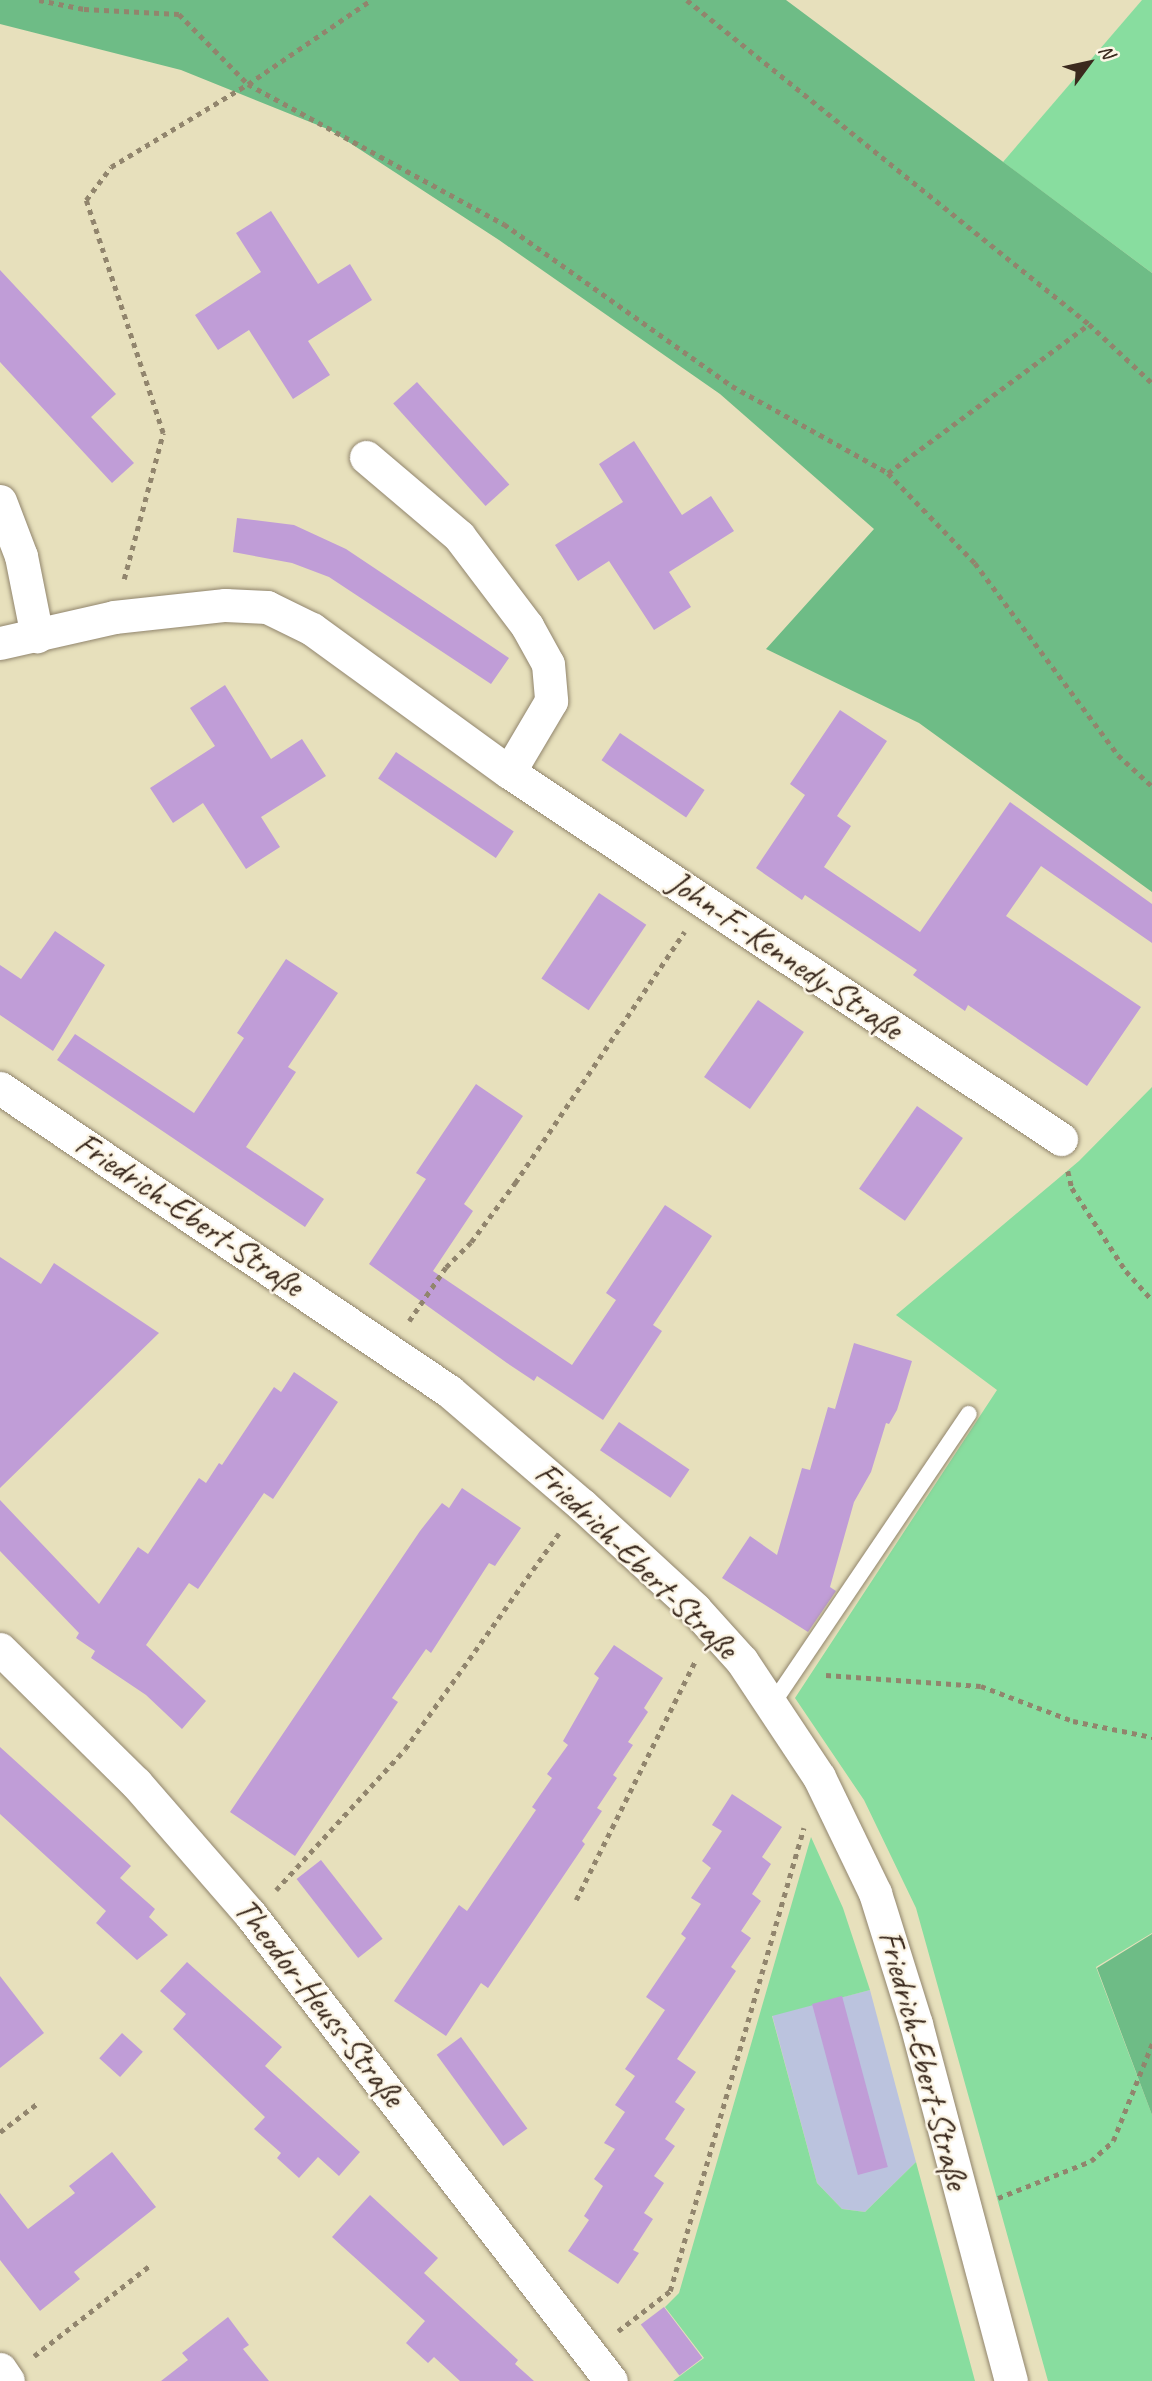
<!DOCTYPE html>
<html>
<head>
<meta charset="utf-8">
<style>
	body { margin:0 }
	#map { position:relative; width:1152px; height:2381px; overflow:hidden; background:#e7e0bc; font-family:Caveat,sans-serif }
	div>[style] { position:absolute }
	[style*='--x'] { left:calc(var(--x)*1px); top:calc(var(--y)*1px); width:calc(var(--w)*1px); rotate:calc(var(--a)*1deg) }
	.industrial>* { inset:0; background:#bbc3de }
	.green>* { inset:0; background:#88dd9f }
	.forest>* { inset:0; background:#6ebc86 }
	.building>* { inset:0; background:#c09dd7; transform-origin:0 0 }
	.path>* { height:4.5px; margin-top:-2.25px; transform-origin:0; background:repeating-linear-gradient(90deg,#91856d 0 5px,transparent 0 10px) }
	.roads { filter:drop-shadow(0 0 2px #91856d) drop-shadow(0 0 2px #91856d) }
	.lane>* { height:16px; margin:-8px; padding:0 8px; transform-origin:8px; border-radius:8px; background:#fff }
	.street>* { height:33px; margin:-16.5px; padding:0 16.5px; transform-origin:16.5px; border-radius:16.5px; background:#fff }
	span { translate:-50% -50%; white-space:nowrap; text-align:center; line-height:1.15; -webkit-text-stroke:5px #fcf5e5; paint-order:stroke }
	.street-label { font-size:33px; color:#3b2a1e }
	.north { position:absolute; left:1054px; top:28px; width:70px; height:70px; -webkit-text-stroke:5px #fcf5e5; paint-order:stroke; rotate:57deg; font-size:19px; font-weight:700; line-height:28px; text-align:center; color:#3b2a1e }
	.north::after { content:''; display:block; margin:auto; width:24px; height:32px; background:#3b2a1e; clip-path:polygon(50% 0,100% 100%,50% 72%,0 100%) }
</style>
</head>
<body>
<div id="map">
	<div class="industrial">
		<div style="clip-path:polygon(870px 1990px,916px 2162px,865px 2212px,842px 2209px,817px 2183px,772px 2015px)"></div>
	</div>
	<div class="green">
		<div style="clip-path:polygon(1142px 0,1152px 0,1152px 273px,1003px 162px)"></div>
		<div style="clip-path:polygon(1152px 1087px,1152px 1933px,1096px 1967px,1152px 2115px,1152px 2381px,1048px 2381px,916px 1908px,864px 1800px,795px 1698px,997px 1390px,896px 1315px,1079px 1161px)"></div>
		<div style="clip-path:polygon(811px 1837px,843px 1908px,870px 1990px,772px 2016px,817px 2183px,842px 2209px,865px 2212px,916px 2162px,975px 2381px,673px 2381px,704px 2358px,665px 2307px,679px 2293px)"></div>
	</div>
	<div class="forest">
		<div style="clip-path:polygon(0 0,786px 0,1152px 273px,1152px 892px,919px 723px,766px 649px,874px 529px,720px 394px,499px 240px,330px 130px,181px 70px,0 24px)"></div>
		<div style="clip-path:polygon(1152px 1934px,1152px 2115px,1097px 1968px)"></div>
	</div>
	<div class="building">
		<div style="clip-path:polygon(271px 211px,318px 284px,350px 264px,372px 300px,308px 341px,330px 375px,293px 399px,249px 330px,218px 350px,195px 315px,261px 272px,236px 233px)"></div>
		<div style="clip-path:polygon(0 270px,116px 394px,91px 417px,134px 463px,112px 483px,0 362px)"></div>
		<div style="left:417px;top:382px;width:138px;height:32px;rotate:48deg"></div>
		<div style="clip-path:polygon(634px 441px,682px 515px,711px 496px,734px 531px,669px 572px,691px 607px,654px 630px,609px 561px,578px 581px,555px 545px,623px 502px,599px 464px)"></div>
		<div style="clip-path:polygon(237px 518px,294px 525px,346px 549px,509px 658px,491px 684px,329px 577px,292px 563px,233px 552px)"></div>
		<div style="clip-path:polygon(225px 685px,271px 759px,302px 739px,326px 776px,261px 817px,280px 847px,246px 869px,203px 803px,173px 823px,150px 788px,215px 746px,190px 708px)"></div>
		<div style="clip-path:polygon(840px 710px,887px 741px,837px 816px,851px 826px,824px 867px,920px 932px,1010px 802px,1152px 904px,1152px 943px,1041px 866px,1006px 916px,1141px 1007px,1087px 1086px,968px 1005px,965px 1011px,913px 975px,917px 970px,805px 895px,802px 900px,756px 868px,805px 795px,790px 784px)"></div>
		<div style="left:620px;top:733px;width:102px;height:33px;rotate:34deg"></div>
		<div style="left:396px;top:752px;width:142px;height:32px;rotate:34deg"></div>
		<div style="left:599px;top:893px;width:57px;height:103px;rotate:34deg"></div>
		<div style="clip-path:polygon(55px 931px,105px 965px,53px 1051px,0 1015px,0 965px,21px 979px)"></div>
		<div style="clip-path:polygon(286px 959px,338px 993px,288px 1067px,296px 1072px,246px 1147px,324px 1199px,305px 1227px,57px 1060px,75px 1034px,194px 1113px,244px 1038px,237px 1033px)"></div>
		<div style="left:758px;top:1000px;width:56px;height:94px;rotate:35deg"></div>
		<div style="clip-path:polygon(476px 1084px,523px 1116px,464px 1204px,473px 1211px,433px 1271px,572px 1365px,616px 1300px,606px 1293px,665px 1205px,712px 1236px,653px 1325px,662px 1331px,603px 1420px,537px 1376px,534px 1381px,507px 1363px,369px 1264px,426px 1179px,416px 1173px)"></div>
		<div style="left:917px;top:1106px;width:56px;height:101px;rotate:35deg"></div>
		<div style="clip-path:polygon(0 1257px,41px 1284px,54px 1263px,159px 1333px,0 1488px)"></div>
		<div style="clip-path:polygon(854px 1343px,912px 1361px,897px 1410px,889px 1424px,886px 1423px,871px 1472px,854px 1502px,830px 1587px,836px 1591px,808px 1632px,722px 1578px,750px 1536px,777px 1555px,802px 1468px,810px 1470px,828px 1407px,835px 1409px)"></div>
		<div style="clip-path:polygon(294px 1372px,338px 1402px,273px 1499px,264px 1493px,198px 1589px,189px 1583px,146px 1645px,206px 1701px,182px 1729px,146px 1695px,91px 1658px,95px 1651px,76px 1638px,79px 1633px,0 1551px,0 1500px,99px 1604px,138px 1547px,148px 1554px,199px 1478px,206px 1483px,219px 1463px,222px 1465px,274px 1387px,281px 1392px)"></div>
		<div style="left:619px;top:1422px;width:85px;height:34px;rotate:34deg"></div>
		<div style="clip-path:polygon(462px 1488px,521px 1528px,495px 1566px,489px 1563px,431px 1653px,426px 1649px,392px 1698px,398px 1702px,295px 1856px,230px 1812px,420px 1531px,442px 1503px,449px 1508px)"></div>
		<div style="clip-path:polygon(614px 1645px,663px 1678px,644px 1708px,648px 1712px,628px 1742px,633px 1745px,613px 1775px,617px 1778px,597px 1808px,602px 1811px,582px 1841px,585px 1844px,488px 1988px,481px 1983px,446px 2036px,394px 2001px,459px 1905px,467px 1911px,536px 1810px,532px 1807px,552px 1778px,547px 1774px,568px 1745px,563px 1741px,599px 1678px,594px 1674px)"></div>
		<div style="clip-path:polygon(0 1747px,131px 1866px,120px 1878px,155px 1909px,149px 1917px,168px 1935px,137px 1960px,96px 1923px,106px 1911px,0 1814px)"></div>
		<div style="clip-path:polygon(732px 1794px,782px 1827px,762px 1857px,771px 1864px,752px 1894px,761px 1901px,741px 1931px,751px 1938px,731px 1967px,736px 1971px,677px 2059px,696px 2072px,675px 2102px,685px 2109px,665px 2139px,675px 2146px,654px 2176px,664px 2183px,644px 2213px,653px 2219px,633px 2250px,639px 2253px,618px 2284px,568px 2251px,589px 2220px,584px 2216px,603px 2186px,594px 2179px,615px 2149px,604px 2143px,625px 2112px,615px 2105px,635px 2076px,625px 2069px,665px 2010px,646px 1997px,686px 1938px,681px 1934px,701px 1904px,691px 1898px,711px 1868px,702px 1861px,722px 1831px,712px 1825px)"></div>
		<div style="left:321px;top:1860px;width:100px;height:31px;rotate:52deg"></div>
		<div style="clip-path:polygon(187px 1962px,282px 2047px,265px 2066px,360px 2152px,339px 2176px,318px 2157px,299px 2178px,277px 2158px,281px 2153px,254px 2129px,265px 2117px,173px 2029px,186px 2014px,160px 1991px)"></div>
		<div style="clip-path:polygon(0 1976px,44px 2033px,0 2068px)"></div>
		<div style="left:842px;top:1996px;width:177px;height:31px;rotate:75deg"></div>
		<div style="left:122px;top:2033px;width:28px;height:34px;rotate:42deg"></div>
		<div style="left:461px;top:2037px;width:113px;height:30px;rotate:54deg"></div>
		<div style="clip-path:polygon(112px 2152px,156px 2207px,74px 2272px,80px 2279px,40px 2311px,0 2260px,0 2193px,28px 2229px,75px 2193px,69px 2186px)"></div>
		<div style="clip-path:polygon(370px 2195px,438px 2258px,424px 2273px,518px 2360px,515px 2364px,534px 2381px,460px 2381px,434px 2357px,428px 2363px,406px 2343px,425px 2321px,332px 2237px)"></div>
		<div style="left:664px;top:2307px;width:64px;height:29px;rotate:53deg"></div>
		<div style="clip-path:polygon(228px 2317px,249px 2345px,243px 2349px,269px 2381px,161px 2381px,188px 2360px,182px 2353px)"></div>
	</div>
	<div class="path">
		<div style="--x:39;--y:0;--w:46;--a:11.3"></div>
		<div style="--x:84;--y:9;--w:95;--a:3"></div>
		<div style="--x:179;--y:14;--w:98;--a:45.4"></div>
		<div style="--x:248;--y:84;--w:292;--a:28.7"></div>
		<div style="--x:504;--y:224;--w:280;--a:35.4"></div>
		<div style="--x:732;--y:386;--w:179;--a:29.1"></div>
		<div style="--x:888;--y:473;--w:125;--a:46"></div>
		<div style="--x:975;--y:563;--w:239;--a:53.3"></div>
		<div style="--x:1118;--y:755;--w:46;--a:42.4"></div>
		<div style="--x:687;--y:0;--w:516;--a:38.87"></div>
		<div style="--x:1089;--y:324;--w:86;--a:43.1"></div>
		<div style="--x:888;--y:473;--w:250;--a:-36.5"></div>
		<div style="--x:124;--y:579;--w:151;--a:-75"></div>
		<div style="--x:163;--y:433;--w:245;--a:-108.3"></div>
		<div style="--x:86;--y:200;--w:41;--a:-52.9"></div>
		<div style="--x:111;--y:167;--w:160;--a:-31.2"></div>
		<div style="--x:248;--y:84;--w:149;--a:-34.3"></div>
		<div style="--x:1068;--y:1171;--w:17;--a:77"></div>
		<div style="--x:1072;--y:1188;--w:99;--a:57"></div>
		<div style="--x:1126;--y:1271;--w:39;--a:48"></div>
		<div style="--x:409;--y:1321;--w:65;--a:-55.6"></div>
		<div style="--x:446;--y:1267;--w:35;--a:-45"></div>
		<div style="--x:471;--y:1242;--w:74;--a:-53.3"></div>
		<div style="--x:515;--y:1183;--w:303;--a:-56"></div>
		<div style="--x:826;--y:1675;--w:155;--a:4.1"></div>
		<div style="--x:981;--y:1686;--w:98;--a:20.8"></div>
		<div style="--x:1073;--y:1721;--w:81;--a:11.4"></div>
		<div style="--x:276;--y:1890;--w:191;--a:-47.5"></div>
		<div style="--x:405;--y:1749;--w:265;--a:-54.5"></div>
		<div style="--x:576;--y:1900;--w:267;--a:-63.5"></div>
		<div style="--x:0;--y:2132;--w:48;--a:-37.3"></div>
		<div style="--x:998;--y:2198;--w:100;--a:-21.7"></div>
		<div style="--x:1091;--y:2161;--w:30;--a:-42"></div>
		<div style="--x:1113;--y:2141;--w:105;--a:-68.1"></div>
		<div style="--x:618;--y:2331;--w:66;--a:-37.6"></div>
		<div style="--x:670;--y:2291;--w:482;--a:-73.9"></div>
		<div style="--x:34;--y:2356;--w:146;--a:-38"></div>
	</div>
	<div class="roads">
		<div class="lane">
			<div style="--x:773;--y:1703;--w:349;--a:-55.9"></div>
		</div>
		<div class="street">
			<div style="--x:366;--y:457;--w:122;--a:40.3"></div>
			<div style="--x:459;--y:536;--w:113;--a:52.9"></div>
			<div style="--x:527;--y:626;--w:43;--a:61.1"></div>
			<div style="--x:548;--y:664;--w:37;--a:85"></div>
			<div style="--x:551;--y:701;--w:82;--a:120.6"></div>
			<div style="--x:0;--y:501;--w:59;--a:69.1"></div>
			<div style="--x:21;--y:556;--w:82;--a:78.7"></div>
			<div style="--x:0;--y:643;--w:117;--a:-12.8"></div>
			<div style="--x:114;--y:617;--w:112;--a:-6.2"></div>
			<div style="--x:225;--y:605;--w:42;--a:2.7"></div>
			<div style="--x:267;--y:607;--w:50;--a:26.1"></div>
			<div style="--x:312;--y:629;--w:243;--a:36"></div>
			<div style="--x:509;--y:772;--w:663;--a:33.62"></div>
			<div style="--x:0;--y:1088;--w:542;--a:34.01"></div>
			<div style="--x:449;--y:1391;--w:174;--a:40.6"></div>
			<div style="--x:581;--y:1504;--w:155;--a:42.6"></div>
			<div style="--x:695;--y:1609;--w:70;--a:47.9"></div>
			<div style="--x:742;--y:1661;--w:139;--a:56.4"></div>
			<div style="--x:819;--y:1777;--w:129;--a:64.2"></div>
			<div style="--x:875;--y:1893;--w:137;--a:72.6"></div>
			<div style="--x:916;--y:2024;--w:369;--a:75.1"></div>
			<div style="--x:0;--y:1649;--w:191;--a:44.6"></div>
			<div style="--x:136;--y:1783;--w:174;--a:49"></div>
			<div style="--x:250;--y:1914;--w:590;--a:52.3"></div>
			<div style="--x:0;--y:2369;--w:14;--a:56"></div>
		</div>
	</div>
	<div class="street-label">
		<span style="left:785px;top:956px;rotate:34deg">John-F.-Kennedy-Straße</span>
		<span style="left:189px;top:1215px;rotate:34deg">Friedrich-Ebert-Straße</span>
		<span style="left:636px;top:1561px;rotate:44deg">Friedrich-Ebert-Straße</span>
		<span style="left:319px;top:2003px;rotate:52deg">Theodor-Heuss-Straße</span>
		<span style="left:923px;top:2060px;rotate:75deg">Friedrich-Ebert-Straße</span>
	</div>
	<div class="north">N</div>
</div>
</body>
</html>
